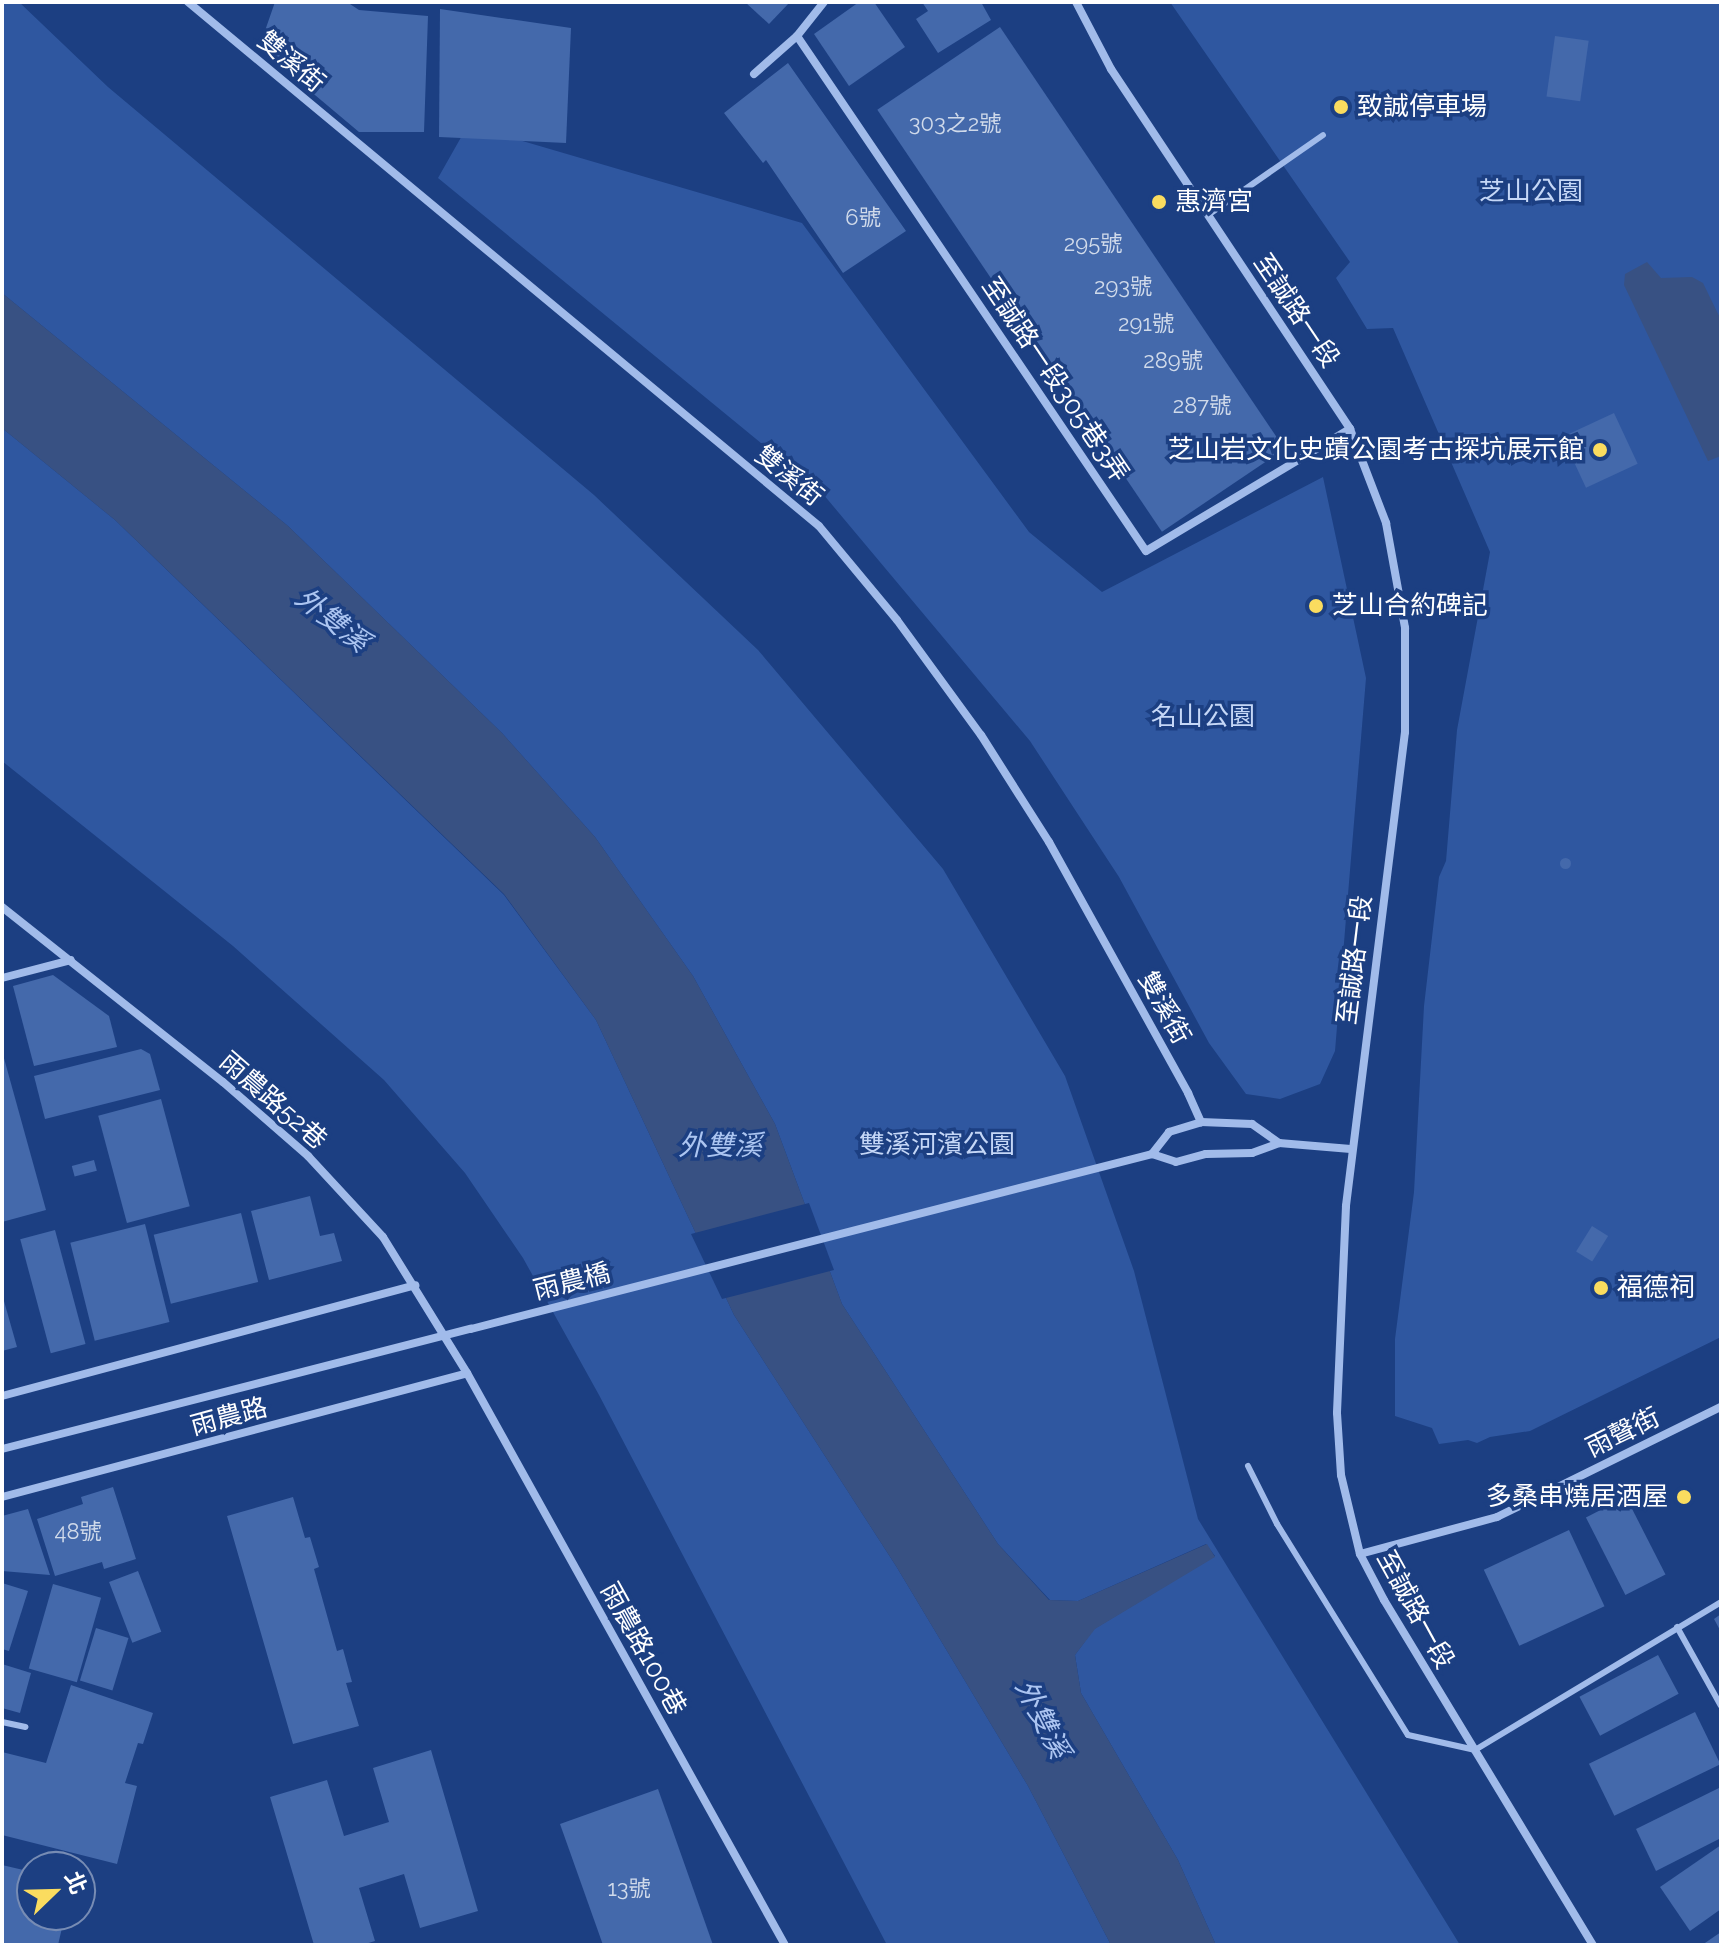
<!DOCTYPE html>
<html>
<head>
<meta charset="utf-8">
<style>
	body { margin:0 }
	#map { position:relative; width:1723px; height:1947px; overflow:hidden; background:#1c3f82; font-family:Raleway,"Noto Sans TC",sans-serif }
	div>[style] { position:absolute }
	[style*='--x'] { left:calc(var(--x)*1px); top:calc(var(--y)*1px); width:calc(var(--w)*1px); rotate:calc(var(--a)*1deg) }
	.green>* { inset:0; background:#2f57a0 }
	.water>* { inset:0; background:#385183 }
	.pier>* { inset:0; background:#1c3f82 }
	.building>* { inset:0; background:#4469ab; transform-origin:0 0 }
	.round { border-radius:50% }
	.service>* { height:6px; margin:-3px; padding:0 3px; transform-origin:3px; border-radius:3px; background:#a1bbea }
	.minor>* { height:8px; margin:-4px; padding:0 4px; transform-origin:4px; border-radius:4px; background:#a1bbea }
	.minor-bridge>* { height:8px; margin:-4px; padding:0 4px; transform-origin:4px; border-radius:4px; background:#a1bbea }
	.dots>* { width:22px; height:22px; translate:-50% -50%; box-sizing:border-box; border:4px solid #1c3f82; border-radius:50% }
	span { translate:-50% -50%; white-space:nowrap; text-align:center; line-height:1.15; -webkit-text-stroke:7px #1c3f82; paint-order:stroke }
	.number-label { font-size:22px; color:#d0daea }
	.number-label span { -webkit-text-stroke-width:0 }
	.street-label { font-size:26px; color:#fff }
	.poi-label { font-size:26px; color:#fff }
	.left { translate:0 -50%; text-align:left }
	.right { translate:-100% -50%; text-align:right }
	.park-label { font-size:26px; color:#c5d7f7 }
	.water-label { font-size:28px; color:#acc5f1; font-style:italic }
	.frame { position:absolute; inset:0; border:4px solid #fff; pointer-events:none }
	.north { position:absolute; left:16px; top:1851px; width:80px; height:80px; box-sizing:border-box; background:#1c3f82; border:2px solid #778cb4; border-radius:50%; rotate:67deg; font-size:22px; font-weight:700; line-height:32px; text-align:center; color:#fff }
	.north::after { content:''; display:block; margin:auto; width:28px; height:36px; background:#fadc5f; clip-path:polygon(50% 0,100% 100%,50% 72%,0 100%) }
</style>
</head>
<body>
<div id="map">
	<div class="green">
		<div style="clip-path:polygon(2px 2px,19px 2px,108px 87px,594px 495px,758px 650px,943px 869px,1065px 1076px,1134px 1271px,1198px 1519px,1460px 1945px,1216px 1945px,1178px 1860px,1081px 1693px,1075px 1655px,1094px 1629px,1215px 1556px,1206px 1544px,1078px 1601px,1050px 1600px,998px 1544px,842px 1304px,775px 1124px,693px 976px,595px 837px,502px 733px,288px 526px,2px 293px)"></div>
		<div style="clip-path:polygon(1170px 2px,1721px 2px,1721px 1337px,1530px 1431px,1490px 1437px,1477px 1443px,1468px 1440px,1439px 1444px,1432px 1428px,1395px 1416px,1395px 1339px,1414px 1192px,1424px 1006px,1439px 877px,1446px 861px,1457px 730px,1490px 552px,1393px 328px,1367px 329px,1336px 278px,1350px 262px)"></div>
		<div style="clip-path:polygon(468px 125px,802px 223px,1029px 532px,1102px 592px,1323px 477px,1366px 678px,1335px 1051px,1320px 1084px,1280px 1099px,1246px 1094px,1209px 1043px,1119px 877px,1030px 741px,823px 494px,438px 178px)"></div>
		<div style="clip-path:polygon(2px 428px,115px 520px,504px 895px,596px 1020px,734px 1315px,896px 1566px,1028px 1786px,1111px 1945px,887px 1945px,599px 1395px,523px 1258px,465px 1173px,384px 1080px,233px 946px,2px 761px)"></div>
	</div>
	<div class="water">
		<div style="clip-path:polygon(1647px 262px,1661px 278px,1692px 277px,1703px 283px,1721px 320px,1721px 456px,1708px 461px,1624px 285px,1625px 274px)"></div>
		<div style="clip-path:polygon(2px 293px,288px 526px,502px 733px,595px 837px,693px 976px,775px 1124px,842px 1304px,998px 1544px,1049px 1600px,1078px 1601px,1207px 1544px,1215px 1557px,1095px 1629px,1075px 1655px,1081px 1693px,1178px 1860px,1216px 1945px,1111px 1945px,1028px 1786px,896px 1566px,734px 1315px,596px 1020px,504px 894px,115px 520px,2px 428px)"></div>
	</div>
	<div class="pier">
		<div style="clip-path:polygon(809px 1203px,834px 1270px,722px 1299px,691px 1234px)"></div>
	</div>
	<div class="building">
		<div style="clip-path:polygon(275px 2px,347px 2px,359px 10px,428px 16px,424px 132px,359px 132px,259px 48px)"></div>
		<div style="clip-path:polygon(745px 2px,790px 2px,769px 24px)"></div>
		<div style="clip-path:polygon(859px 2px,874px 2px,905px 47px,849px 86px,814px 34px)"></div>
		<div style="clip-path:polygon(922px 2px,981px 2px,991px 20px,938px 53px,916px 19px,928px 11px)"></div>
		<div style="clip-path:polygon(440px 9px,571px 28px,566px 143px,439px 137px)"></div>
		<div style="left:1000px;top:27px;width:509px;height:148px;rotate:56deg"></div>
		<div style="left:1555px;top:36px;width:34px;height:61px;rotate:8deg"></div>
		<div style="clip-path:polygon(788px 63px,906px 231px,843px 273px,766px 160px,763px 163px,724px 113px)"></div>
		<div style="left:1614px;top:413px;width:56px;height:57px;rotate:65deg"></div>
		<div class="round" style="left:1559.5px;top:857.5px;width:11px;height:11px"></div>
		<div style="clip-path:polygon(53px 975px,109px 1016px,117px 1047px,34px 1066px,13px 986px)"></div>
		<div style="clip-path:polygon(141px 1049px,150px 1054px,160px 1090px,45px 1119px,34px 1076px)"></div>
		<div style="clip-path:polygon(2px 1051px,46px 1210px,2px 1222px)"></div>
		<div style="left:161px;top:1099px;width:111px;height:65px;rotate:75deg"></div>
		<div style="left:94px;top:1160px;width:11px;height:23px;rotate:75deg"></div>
		<div style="clip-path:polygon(310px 1196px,320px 1236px,334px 1233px,342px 1261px,269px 1280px,251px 1211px)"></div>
		<div style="left:241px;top:1213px;width:71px;height:90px;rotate:76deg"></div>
		<div style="left:145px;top:1224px;width:101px;height:77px;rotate:76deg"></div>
		<div style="left:1592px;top:1226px;width:19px;height:30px;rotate:32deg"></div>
		<div style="left:55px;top:1230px;width:118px;height:36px;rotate:75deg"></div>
		<div style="clip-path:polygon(2px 1294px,17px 1347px,2px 1351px)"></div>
		<div style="clip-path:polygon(113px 1487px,136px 1559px,104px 1569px,102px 1562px,55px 1576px,37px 1519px,83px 1504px,81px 1497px)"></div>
		<div style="clip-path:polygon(293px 1497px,305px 1538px,310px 1537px,319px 1567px,314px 1569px,337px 1651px,343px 1649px,352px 1682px,346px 1683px,359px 1726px,293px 1744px,227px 1516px)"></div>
		<div style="left:1626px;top:1497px;width:87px;height:45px;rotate:63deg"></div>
		<div style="clip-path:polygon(28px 1509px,50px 1575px,2px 1571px,2px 1516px)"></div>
		<div style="left:1569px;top:1530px;width:84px;height:94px;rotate:65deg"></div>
		<div style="left:138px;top:1571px;width:65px;height:31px;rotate:69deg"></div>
		<div style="clip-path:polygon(2px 1583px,28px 1591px,9px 1651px,2px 1649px)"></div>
		<div style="left:53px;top:1584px;width:50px;height:88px;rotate:16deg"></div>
		<div style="clip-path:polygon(1721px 1614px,1721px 1632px,1714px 1619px)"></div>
		<div style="left:96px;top:1628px;width:34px;height:55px;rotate:17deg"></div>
		<div style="left:1658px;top:1655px;width:44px;height:89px;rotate:62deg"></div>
		<div style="clip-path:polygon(2px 1664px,31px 1673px,20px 1713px,2px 1708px)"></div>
		<div style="clip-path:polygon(71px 1685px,153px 1713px,143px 1744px,138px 1743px,125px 1783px,137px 1786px,117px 1864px,2px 1835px,2px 1752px,46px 1763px)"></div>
		<div style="left:1695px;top:1712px;width:58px;height:118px;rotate:64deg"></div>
		<div style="clip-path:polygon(431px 1750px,478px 1911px,420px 1928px,404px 1874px,359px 1888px,375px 1941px,362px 1945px,314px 1945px,270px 1797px,327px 1780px,344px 1836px,389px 1822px,373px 1768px)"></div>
		<div style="clip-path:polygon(1721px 1787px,1721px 1838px,1656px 1871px,1636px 1829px)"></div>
		<div style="clip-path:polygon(658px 1789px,713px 1945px,603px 1945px,560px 1824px)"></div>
		<div style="clip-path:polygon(1721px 1845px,1721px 1909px,1690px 1931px,1660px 1887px)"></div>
		<div style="clip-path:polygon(2px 1865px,32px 1872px,32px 1915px,65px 1915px,58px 1945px,2px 1945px)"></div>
		<div style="clip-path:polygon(1721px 1932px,1721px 1945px,1702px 1945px)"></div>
	</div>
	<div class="service">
		<div style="--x:1208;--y:215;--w:140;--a:-34.8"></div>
		<div style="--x:1248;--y:1466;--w:65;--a:63.4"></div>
		<div style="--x:1277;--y:1524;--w:248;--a:58.2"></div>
		<div style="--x:1408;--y:1735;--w:69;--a:12.6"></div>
		<div style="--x:1475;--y:1750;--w:287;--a:-31"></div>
		<div style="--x:1677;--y:1627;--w:90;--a:60.9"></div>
		<div style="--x:2;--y:1722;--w:24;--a:12"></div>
	</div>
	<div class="minor">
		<div style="--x:188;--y:2;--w:820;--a:39.71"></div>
		<div style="--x:819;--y:526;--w:122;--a:50.3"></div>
		<div style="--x:897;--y:620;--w:142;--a:53.9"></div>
		<div style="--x:981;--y:735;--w:127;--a:57.6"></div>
		<div style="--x:1049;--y:842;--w:287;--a:61"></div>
		<div style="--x:1188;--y:1093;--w:32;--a:66"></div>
		<div style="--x:1076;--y:2;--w:76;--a:62.4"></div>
		<div style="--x:1111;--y:69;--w:432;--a:56.4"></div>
		<div style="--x:1350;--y:429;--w:101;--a:69"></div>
		<div style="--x:1386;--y:523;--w:107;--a:79.7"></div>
		<div style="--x:1405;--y:628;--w:104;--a:90"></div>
		<div style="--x:1405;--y:732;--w:478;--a:97.1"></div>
		<div style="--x:1346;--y:1206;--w:207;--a:92.5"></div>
		<div style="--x:1337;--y:1413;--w:62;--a:86.3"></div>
		<div style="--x:1341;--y:1475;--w:81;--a:76.5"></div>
		<div style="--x:1360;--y:1554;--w:52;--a:62.4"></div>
		<div style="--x:1384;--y:1600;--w:403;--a:58.8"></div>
		<div style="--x:797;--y:36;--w:622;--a:55.88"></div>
		<div style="--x:1146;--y:551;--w:238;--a:-30.9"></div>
		<div style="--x:754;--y:74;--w:57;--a:-41.5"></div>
		<div style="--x:797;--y:36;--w:43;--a:-51.5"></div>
		<div style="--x:2;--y:907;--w:282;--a:38.4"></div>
		<div style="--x:223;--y:1082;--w:113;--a:41"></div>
		<div style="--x:308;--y:1156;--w:110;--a:47.2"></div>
		<div style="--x:383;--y:1237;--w:160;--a:58.3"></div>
		<div style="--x:467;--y:1373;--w:654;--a:60.93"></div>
		<div style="--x:2;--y:978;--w:71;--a:-14.6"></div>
		<div style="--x:1152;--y:1154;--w:28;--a:-52"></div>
		<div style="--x:1169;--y:1132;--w:34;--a:-17"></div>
		<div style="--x:1201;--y:1122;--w:51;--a:2.2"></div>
		<div style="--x:1252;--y:1124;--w:33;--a:35"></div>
		<div style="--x:1279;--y:1143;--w:72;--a:4.8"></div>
		<div style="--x:1152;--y:1154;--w:25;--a:18"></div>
		<div style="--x:1176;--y:1162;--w:31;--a:-15"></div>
		<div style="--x:1206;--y:1154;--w:46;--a:-1.2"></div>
		<div style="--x:1252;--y:1153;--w:29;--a:-20"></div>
		<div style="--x:471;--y:1329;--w:703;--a:-14.41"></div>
		<div style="--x:2;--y:1396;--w:428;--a:-15"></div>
		<div style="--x:2;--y:1497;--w:481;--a:-14.9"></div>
		<div style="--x:1360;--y:1554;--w:142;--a:-15.1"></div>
		<div style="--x:1497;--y:1517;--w:250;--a:-26.2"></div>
	</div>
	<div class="minor-bridge">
		<div style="--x:2;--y:1449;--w:484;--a:-14.4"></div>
	</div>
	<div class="dots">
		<div style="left:1341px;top:107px;background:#fadc5f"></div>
		<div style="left:1159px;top:202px;background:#fadc5f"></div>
		<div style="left:1600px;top:450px;background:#fadc5f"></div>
		<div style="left:1316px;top:606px;background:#fadc5f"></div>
		<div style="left:1601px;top:1288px;background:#fadc5f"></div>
		<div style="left:1684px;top:1497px;background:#fadc5f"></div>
	</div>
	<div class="number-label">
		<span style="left:955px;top:124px">303之2號</span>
		<span style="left:863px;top:218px">6號</span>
		<span style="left:1093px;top:244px">295號</span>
		<span style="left:1123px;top:287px">293號</span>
		<span style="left:1146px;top:324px">291號</span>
		<span style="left:1173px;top:361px">289號</span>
		<span style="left:1202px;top:406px">287號</span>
		<span style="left:78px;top:1532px">48號</span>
		<span style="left:629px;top:1889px">13號</span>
	</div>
	<div class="street-label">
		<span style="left:291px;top:62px;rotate:40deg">雙溪街</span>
		<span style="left:1296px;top:311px;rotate:56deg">至誠路一段</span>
		<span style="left:1055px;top:380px;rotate:56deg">至誠路一段305巷3弄</span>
		<span style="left:789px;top:476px;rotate:39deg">雙溪街</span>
		<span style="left:1355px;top:960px;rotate:-83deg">至誠路一段</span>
		<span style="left:1164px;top:1008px;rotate:61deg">雙溪街</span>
		<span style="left:273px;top:1101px;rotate:41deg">雨農路52巷</span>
		<span style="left:572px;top:1282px;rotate:-14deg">雨農橋</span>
		<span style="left:229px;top:1417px;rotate:-15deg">雨農路</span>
		<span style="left:1623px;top:1433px;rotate:-26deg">雨聲街</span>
		<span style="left:1415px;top:1610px;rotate:61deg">至誠路一段</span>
		<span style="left:643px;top:1649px;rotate:61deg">雨農路100巷</span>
	</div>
	<div class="poi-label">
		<span class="left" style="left:1357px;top:107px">致誠停車場</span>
		<span class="left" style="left:1175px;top:202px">惠濟宮</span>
		<span class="right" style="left:1584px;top:450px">芝山岩文化史蹟公園考古探坑展示館</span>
		<span class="left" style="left:1332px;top:606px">芝山合約碑記</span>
		<span class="left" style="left:1617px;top:1288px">福德祠</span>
		<span class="right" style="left:1668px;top:1497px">多桑串燒居酒屋</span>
	</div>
	<div class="park-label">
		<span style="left:1531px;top:192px">芝山公園</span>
		<span style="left:1203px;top:717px">名山公園</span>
		<span style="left:937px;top:1145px">雙溪河濱公園</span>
	</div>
	<div class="water-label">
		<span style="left:332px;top:620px;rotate:38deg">外雙溪</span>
		<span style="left:720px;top:1146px">外雙溪</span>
		<span style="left:1042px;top:1719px;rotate:63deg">外雙溪</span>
	</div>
	<div class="frame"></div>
	<div class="north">北</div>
</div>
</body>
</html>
